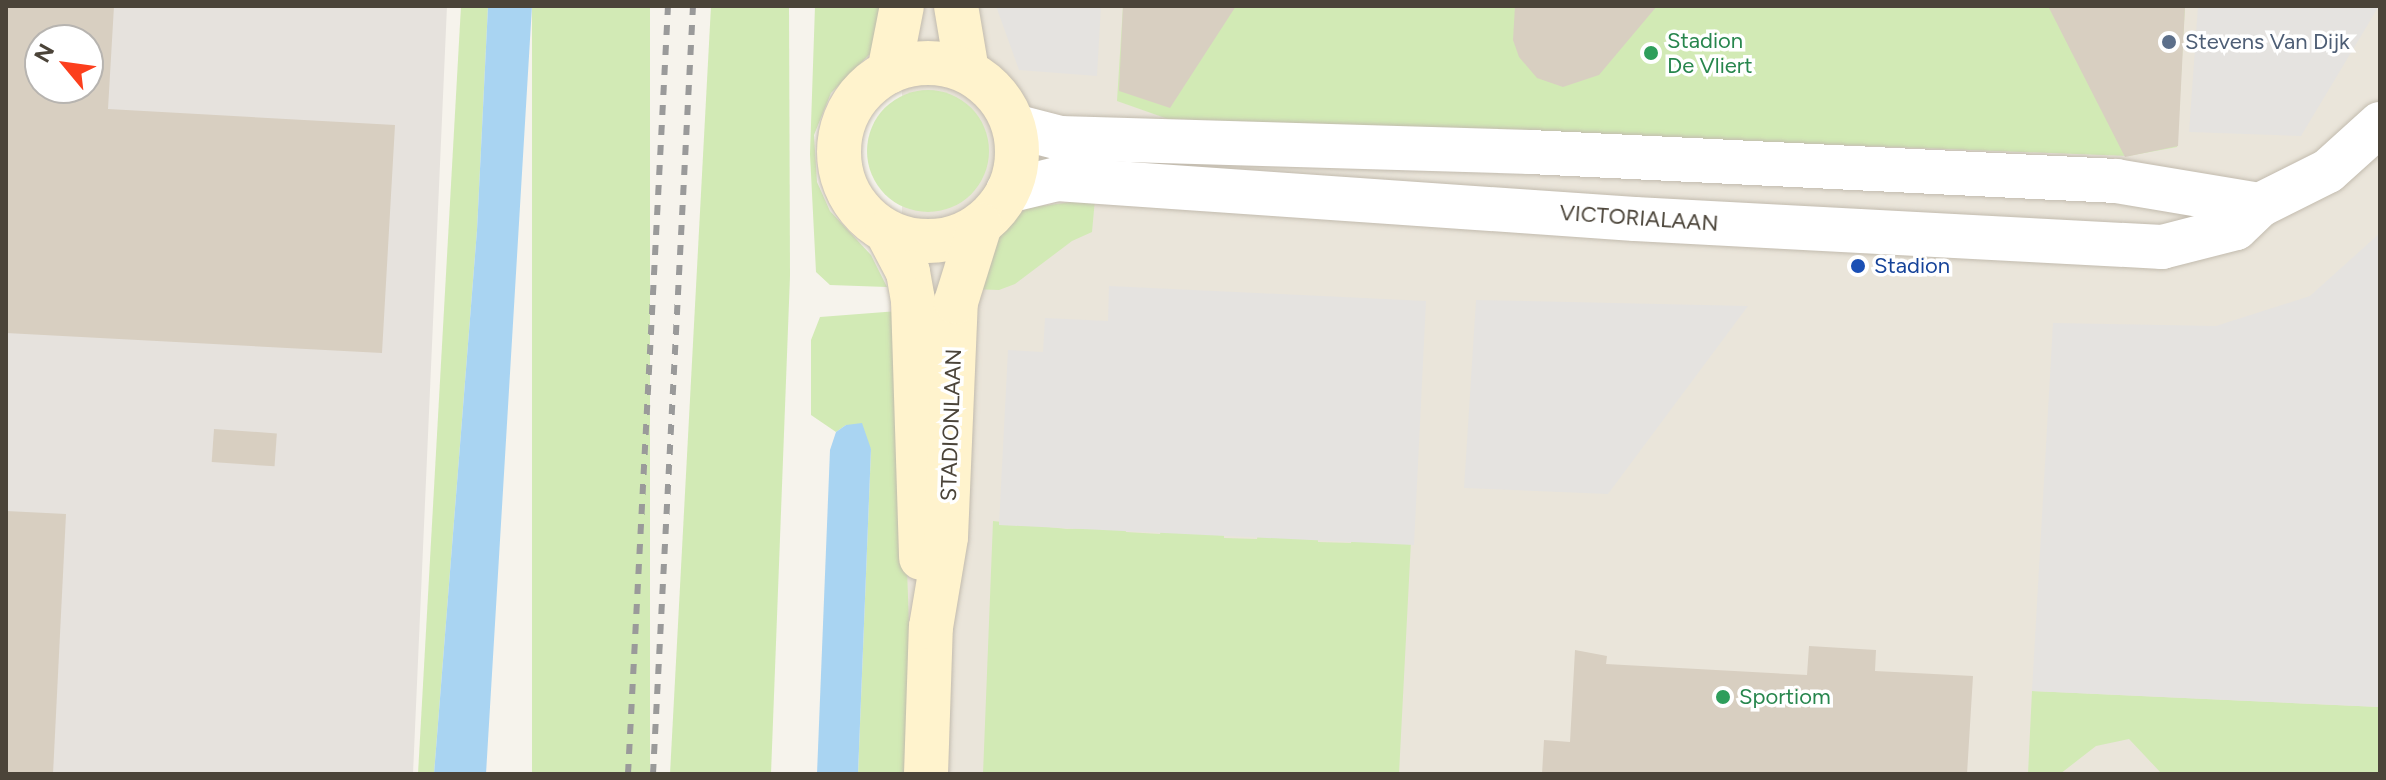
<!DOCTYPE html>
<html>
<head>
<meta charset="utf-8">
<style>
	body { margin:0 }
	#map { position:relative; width:2386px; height:780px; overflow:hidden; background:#f6f3ec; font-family:Figtree,sans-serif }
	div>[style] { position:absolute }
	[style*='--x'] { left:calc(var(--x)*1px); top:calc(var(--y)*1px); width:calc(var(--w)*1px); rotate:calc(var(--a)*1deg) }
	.residential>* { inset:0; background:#eae5da; transform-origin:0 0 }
	.industrial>* { inset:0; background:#e6e2dd }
	.green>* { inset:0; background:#d2eab5; transform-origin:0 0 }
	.round { border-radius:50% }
	.parking>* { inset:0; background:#e5e3e0 }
	.water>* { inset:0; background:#a9d4f2 }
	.building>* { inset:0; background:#d8cfc1; transform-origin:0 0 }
	.roads { filter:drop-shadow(0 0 2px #c2bbae) drop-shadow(0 0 2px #c2bbae) }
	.tertiary>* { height:44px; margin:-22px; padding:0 22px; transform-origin:22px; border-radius:22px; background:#fff }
	.secondary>* { height:44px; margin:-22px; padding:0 22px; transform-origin:22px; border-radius:22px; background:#fff3cd }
	.secondary>.ring { margin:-22px; padding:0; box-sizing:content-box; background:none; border:44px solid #fff3cd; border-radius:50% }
	.rail>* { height:6px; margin-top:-3px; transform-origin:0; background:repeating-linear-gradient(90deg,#9a9a9a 0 10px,transparent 0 20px) }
	.dots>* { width:22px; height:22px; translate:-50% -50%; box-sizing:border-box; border:4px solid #fff; border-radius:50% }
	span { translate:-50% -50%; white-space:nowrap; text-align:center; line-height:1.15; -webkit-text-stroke:7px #fff; paint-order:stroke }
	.leisure-label { font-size:22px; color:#27864d }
	.left { translate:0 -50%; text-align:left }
	.service-label { font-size:22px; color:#4e5e75 }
	.street-label { font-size:22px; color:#4b4439 }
	.transit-label { font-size:22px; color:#164399 }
	.frame { position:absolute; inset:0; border:8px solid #4b4439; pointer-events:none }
	.north { position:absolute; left:24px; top:24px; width:80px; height:80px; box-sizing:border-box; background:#fff; border:2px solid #b7b4b0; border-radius:50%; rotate:299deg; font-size:22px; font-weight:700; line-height:32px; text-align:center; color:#4b4439 }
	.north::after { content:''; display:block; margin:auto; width:28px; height:36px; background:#fc3f1d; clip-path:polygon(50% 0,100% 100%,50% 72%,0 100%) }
</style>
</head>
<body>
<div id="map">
	<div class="residential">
		<div style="left:902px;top:6px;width:1478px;height:768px"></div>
	</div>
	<div class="industrial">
		<div style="clip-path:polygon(evenodd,6px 6px,447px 6px,413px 774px,6px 774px,6px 6px,40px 40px,88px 40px,88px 88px,40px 88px,40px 40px)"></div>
	</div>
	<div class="green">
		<div style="clip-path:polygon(461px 6px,488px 6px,477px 230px,434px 774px,418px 774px)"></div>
		<div style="left:532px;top:6px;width:118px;height:769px"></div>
		<div style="clip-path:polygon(711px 6px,789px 6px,790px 276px,771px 774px,670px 774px)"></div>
		<div style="clip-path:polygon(815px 6px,887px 6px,876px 48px,831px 93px,814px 135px,817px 182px,830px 211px,871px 255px,887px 287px,830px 285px,816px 272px,810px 154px)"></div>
		<div style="clip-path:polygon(1123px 6px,2185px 6px,2177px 147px,2128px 156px,1168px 119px,1117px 101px)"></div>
		<div class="round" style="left:867px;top:90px;width:122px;height:122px"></div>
		<div style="clip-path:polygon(1095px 199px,1092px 232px,1072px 241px,1015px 284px,999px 290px,972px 289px,989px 243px,1026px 208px)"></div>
		<div style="clip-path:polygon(898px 311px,910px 654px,905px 774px,858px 774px,871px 449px,846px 425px,836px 432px,811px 415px,811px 340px,820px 317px)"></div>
		<div style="clip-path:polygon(993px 521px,1067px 529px,1125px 527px,1126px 532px,1160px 534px,1162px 523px,1224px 532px,1224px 538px,1257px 539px,1258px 530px,1318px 535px,1318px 542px,1351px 543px,1353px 533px,1411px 541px,1399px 774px,983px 774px)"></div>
		<div style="clip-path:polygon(2032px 691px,2380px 707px,2380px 774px,2162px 774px,2129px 739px,2096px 746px,2060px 774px,2028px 774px)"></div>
	</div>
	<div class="parking">
		<div style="clip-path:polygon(996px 6px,1101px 6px,1097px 76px,1019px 70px)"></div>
		<div style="clip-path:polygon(2198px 6px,2379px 6px,2301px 136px,2189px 132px)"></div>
		<div style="clip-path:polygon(2380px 233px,2380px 707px,2032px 691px,2053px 323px,2216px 326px,2310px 296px)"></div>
		<div style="clip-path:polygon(1109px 286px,1426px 301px,1414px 545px,999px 525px,1008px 350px,1043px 352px,1045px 318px,1108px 321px)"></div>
		<div style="clip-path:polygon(1476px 300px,1748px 306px,1608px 494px,1464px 488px)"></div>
	</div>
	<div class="water">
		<div style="clip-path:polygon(488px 6px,532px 6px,486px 774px,434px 774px,477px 230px)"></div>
		<div style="clip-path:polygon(862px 423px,871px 449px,858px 774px,817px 774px,830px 450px,836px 432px,846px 425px)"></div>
	</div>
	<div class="building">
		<div style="clip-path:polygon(evenodd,6px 6px,114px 6px,108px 109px,395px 125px,382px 353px,6px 333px,6px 6px,40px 40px,88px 40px,88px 88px,40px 88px,40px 40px)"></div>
		<div style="clip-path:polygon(1123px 6px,1236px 6px,1170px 108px,1119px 91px)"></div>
		<div style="clip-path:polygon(1515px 6px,1657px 6px,1599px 75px,1563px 87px,1537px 78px,1519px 57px,1513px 40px)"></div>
		<div style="clip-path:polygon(2048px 6px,2185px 6px,2178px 146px,2125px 157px)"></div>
		<div style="left:214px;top:429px;width:63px;height:33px;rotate:4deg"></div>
		<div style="clip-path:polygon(6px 511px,66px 514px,53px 774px,6px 774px)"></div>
		<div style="clip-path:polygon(1809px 646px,1876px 650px,1875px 671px,1973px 676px,1967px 774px,1542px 774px,1544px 740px,1570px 742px,1575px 650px,1607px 656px,1606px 664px,1807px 675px)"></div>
	</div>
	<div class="roads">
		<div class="tertiary">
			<div style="--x:1014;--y:126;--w:48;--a:14.6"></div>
			<div style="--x:1060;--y:138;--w:470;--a:1.7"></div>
			<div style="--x:1530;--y:152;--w:587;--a:2.83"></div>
			<div style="--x:2116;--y:181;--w:146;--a:9.5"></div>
			<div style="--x:1008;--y:191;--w:50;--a:-13.8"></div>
			<div style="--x:1057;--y:179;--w:579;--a:3.96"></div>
			<div style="--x:1635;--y:219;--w:528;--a:3.04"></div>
			<div style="--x:2162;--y:247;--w:76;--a:-14.4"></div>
			<div style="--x:2236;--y:228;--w:33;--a:-44"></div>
			<div style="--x:2260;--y:205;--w:76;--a:-26.6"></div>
			<div style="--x:2328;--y:171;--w:70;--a:-42.1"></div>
		</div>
		<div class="secondary">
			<div style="--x:956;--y:6;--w:66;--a:80.4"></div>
			<div class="ring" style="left:839px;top:63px;width:134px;height:134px"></div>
			<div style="--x:889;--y:72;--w:67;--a:-78.9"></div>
			<div style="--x:887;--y:232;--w:45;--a:62.3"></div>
			<div style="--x:908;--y:272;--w:28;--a:80"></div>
			<div style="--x:913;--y:300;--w:258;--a:88.2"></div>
			<div style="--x:926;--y:774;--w:147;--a:-88.1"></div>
			<div style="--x:931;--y:627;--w:91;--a:-80.5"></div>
			<div style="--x:946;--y:537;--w:235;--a:-87.6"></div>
			<div style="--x:956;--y:302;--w:81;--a:-72.7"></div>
		</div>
	</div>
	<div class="rail">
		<div style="--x:628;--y:774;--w:769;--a:-87.02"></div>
		<div style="--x:653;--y:774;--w:769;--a:-87.02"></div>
	</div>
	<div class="dots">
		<div style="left:2169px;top:42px;background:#5c6f8a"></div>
		<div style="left:1651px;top:53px;background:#2e9e5b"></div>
		<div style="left:1858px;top:266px;background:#1a4fb4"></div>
		<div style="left:1723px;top:697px;background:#2e9e5b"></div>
	</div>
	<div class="leisure-label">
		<span class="left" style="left:1667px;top:53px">Stadion<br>De Vliert</span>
		<span class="left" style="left:1739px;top:697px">Sportiom</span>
	</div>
	<div class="service-label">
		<span class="left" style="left:2185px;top:42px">Stevens Van Dijk</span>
	</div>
	<div class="street-label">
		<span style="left:1639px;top:218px;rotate:4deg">VICTORIALAAN</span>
		<span style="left:951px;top:425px;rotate:-88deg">STADIONLAAN</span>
	</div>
	<div class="transit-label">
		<span class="left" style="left:1874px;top:266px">Stadion</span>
	</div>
	<div class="frame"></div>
	<div class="north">N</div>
</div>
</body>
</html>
